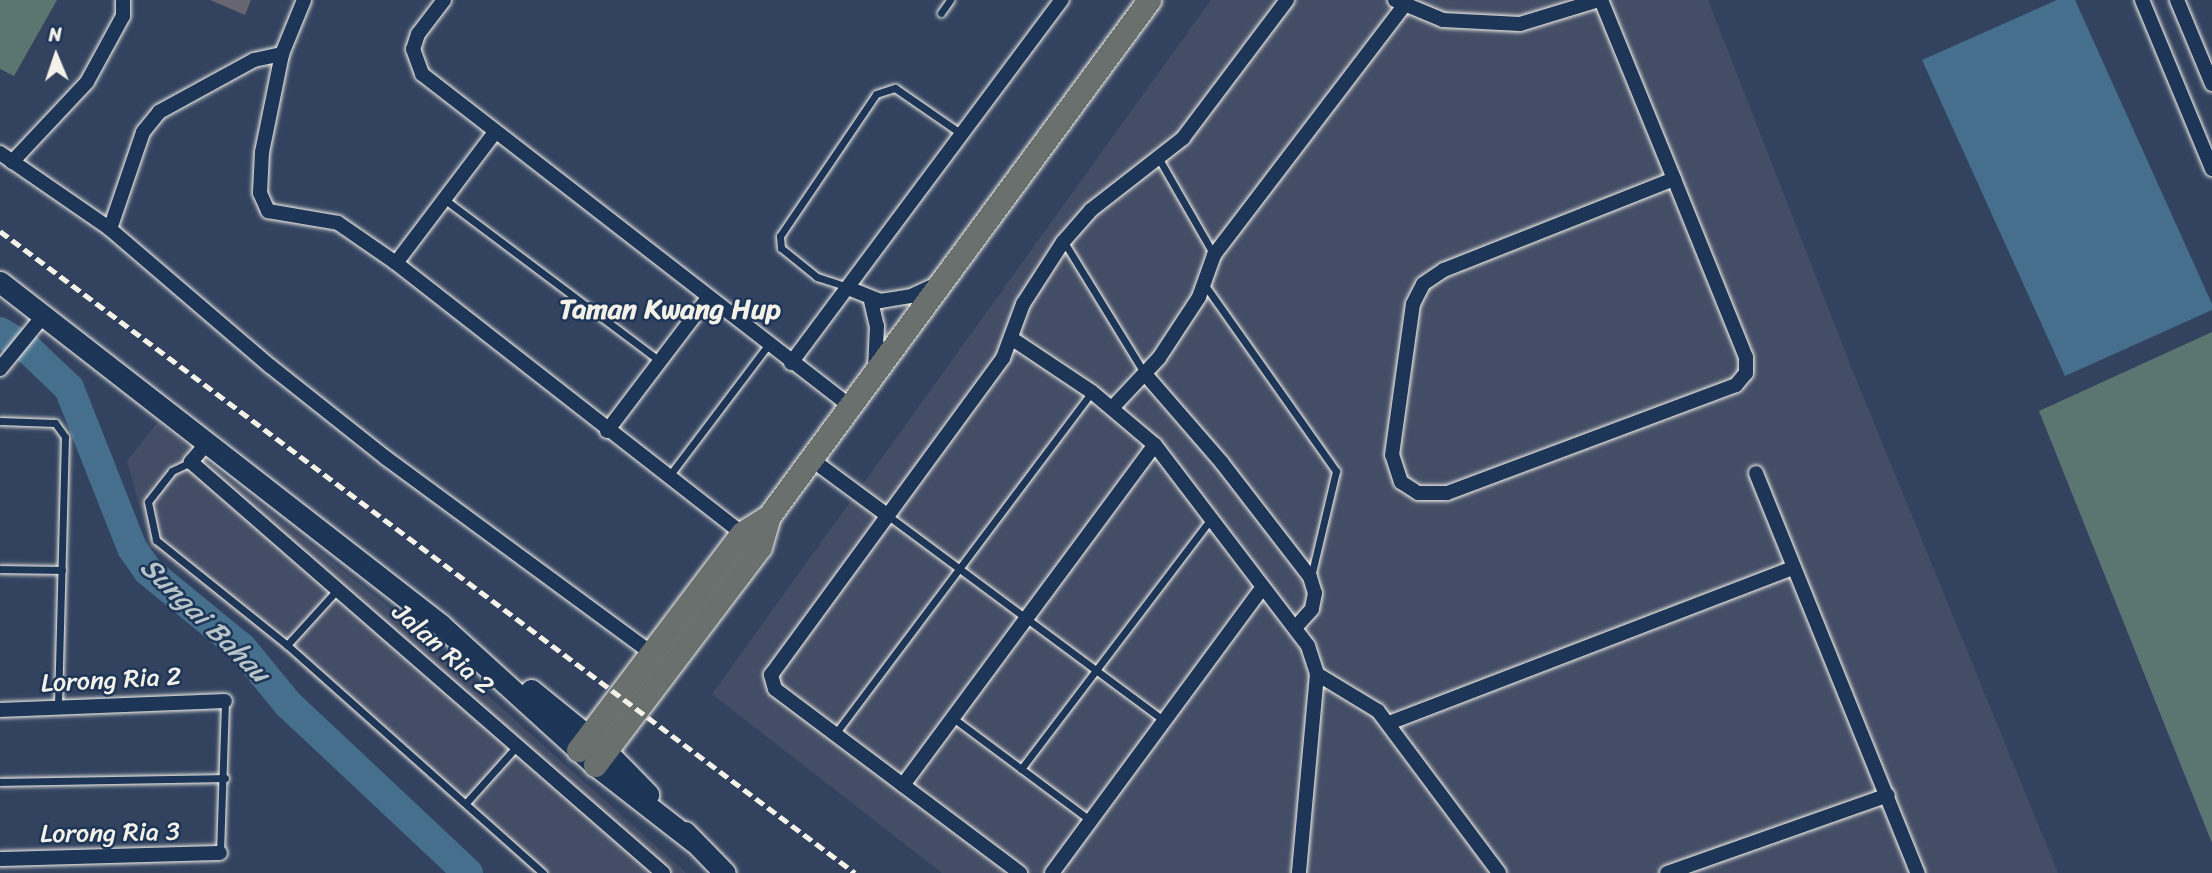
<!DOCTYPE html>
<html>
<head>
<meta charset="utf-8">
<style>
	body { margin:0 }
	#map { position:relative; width:2212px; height:873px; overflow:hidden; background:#33435f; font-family:Sriracha,sans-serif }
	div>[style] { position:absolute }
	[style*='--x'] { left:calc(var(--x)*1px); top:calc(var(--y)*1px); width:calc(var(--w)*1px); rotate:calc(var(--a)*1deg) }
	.built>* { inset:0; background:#434d65 }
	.green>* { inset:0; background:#5b7571 }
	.water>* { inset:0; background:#456f8c }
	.river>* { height:30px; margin:-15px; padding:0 15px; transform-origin:15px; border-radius:15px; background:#456f8c }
	.building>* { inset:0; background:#676572 }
	.roads { filter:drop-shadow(0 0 2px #f4f1e8) drop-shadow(0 0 2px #f4f1e8) }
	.service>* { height:7px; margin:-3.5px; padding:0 3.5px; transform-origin:3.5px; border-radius:3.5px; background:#1d3557 }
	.minor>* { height:14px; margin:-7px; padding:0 7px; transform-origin:7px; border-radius:7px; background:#1d3557 }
	.secondary>* { height:21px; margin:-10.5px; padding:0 10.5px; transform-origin:10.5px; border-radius:10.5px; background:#1d3557 }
	.primary>* { height:23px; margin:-11.5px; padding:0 11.5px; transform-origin:11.5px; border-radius:11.5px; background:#6a706d }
	.rail>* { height:5px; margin-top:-2.5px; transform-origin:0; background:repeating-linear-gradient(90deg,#f4f1e8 0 10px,transparent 0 15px) }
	span { translate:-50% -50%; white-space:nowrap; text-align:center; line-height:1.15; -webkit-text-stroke:5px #1d3557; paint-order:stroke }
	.street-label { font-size:26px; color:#f4f1e8 }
	.neighbourhood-label { font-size:28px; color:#f4f1e8; font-weight:700 }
	.water-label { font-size:28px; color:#b7c4c8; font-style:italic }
	.north { position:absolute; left:21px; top:21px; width:70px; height:70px; -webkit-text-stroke:5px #1d3557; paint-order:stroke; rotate:358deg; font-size:19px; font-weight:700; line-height:28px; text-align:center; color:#f4f1e8 }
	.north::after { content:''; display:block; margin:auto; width:24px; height:32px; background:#f4f1e8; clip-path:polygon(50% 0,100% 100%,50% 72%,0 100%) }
</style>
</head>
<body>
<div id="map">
	<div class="built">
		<div style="clip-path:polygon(1211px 0,1708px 0,1852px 369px,2058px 873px,942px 873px,712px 694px)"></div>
		<div style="clip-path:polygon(158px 422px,389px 607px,686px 873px,533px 873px,280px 649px,151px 547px,127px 461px)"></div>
	</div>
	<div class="green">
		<div style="clip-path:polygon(0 0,57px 0,14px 76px,0 69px)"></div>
		<div style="clip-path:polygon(2212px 332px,2212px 843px,2039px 411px)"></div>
	</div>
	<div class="water">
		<div style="clip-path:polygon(2057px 0,2075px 0,2212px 304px,2212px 310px,2065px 376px,1922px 60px)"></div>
	</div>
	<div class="river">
		<div style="--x:0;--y:332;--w:33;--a:31"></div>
		<div style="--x:28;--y:349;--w:57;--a:43.6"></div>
		<div style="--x:69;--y:388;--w:172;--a:68.5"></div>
		<div style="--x:132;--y:548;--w:28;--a:55"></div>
		<div style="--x:148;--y:571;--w:122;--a:39.3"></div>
		<div style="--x:242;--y:648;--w:72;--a:50.6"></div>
		<div style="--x:288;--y:704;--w:247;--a:43.2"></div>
	</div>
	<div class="building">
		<div style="clip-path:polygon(210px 0,251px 0,245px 15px)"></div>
	</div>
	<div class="roads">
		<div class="service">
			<div style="--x:941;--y:13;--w:16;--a:-55"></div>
			<div style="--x:1159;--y:159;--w:111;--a:60.2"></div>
			<div style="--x:444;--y:199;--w:270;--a:36.9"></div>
			<div style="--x:1064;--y:242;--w:155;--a:58.5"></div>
			<div style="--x:1204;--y:284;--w:229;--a:54.8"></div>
			<div style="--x:1336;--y:471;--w:109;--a:103.3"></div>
			<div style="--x:848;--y:287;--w:33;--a:-162"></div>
			<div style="--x:817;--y:277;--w:46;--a:-141.1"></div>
			<div style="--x:781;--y:248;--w:12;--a:-95"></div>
			<div style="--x:780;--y:236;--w:171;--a:-55.9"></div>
			<div style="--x:876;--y:94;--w:20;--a:-18"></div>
			<div style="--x:895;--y:88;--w:79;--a:34.7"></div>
			<div style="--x:0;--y:421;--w:55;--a:2.1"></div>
			<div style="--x:55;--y:423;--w:17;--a:54"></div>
			<div style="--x:65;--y:437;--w:270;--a:91.5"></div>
			<div style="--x:191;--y:462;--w:21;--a:155"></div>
			<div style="--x:172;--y:471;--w:39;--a:128"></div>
			<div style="--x:148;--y:502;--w:39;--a:78"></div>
			<div style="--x:156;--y:540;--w:168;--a:38.7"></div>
			<div style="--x:287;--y:645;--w:343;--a:41.7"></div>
			<div style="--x:669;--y:476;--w:164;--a:-52.9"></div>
			<div style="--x:887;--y:515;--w:345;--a:36.6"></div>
			<div style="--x:0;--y:569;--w:62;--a:0.9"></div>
			<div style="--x:287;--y:645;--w:74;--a:-47.7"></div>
			<div style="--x:953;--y:718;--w:171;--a:36.7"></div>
			<div style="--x:835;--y:734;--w:428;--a:-53.1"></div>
			<div style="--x:1021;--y:769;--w:314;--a:-52.8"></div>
			<div style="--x:0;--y:782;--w:225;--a:-1"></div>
			<div style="--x:466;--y:803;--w:76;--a:-48.2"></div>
			<div style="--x:220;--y:853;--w:152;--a:-88.1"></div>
		</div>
		<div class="minor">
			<div style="--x:304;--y:0;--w:58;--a:112.2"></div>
			<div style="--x:282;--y:54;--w:100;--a:101.5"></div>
			<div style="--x:262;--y:152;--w:41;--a:92.8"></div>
			<div style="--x:260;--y:193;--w:20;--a:66"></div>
			<div style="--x:268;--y:211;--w:71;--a:9.7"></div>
			<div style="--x:338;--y:223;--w:70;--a:34.6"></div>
			<div style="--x:396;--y:263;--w:445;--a:38"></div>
			<div style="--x:444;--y:0;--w:43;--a:127.4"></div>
			<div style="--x:418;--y:34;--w:16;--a:108"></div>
			<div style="--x:413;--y:49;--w:27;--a:70"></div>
			<div style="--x:422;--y:74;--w:542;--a:37.8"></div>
			<div style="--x:1395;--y:0;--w:52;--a:22.6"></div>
			<div style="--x:1443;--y:20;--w:77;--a:3"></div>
			<div style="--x:1520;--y:24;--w:83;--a:-16.9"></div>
			<div style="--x:1601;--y:0;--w:193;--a:67.8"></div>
			<div style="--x:1674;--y:179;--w:192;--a:68"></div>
			<div style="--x:1746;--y:357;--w:16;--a:90"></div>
			<div style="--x:1746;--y:373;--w:16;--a:130"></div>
			<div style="--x:1736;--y:385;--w:309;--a:159.5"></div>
			<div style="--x:1447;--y:493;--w:29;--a:180"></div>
			<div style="--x:1418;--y:493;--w:20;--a:-147"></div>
			<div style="--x:1401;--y:482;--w:28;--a:-108"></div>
			<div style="--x:1392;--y:455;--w:152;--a:-82.1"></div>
			<div style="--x:1413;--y:304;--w:22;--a:-63"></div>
			<div style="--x:1423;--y:284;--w:25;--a:-34"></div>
			<div style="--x:1444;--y:270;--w:247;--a:-21.6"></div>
			<div style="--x:2142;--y:0;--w:183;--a:67.5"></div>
			<div style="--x:2177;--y:0;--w:91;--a:67.4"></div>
			<div style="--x:0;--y:153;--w:134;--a:34.6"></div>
			<div style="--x:110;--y:229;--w:211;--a:40.6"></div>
			<div style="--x:270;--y:366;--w:148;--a:38.4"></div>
			<div style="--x:386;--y:458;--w:329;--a:36.3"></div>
			<div style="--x:12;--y:162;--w:110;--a:-46.8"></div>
			<div style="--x:87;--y:82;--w:75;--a:-61.4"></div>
			<div style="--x:123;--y:16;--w:16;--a:-90"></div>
			<div style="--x:110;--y:229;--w:102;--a:-71.2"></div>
			<div style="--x:143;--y:132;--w:26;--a:-51"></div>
			<div style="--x:159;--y:112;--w:108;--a:-28.7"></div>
			<div style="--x:254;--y:60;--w:29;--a:-12"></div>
			<div style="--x:396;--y:263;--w:164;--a:-52.9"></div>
			<div style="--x:848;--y:288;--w:35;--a:22"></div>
			<div style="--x:880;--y:301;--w:31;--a:-9"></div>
			<div style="--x:911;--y:296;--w:26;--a:-25"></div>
			<div style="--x:871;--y:301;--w:26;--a:77"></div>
			<div style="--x:877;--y:326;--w:43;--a:92.7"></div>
			<div style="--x:1011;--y:338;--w:97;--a:33.7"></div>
			<div style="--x:1092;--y:392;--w:82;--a:40.1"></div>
			<div style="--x:1155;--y:445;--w:253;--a:52.7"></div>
			<div style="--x:1308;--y:646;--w:29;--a:72"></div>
			<div style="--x:1317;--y:674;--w:200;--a:95.2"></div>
			<div style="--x:791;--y:363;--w:453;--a:-53.3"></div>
			<div style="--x:0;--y:369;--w:68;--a:-50.9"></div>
			<div style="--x:1145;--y:374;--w:118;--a:49.1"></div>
			<div style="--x:1222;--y:463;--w:144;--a:52.3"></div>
			<div style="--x:1310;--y:577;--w:17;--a:73"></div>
			<div style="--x:1315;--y:593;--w:16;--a:101"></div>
			<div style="--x:1312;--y:609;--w:25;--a:132"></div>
			<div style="--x:1113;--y:407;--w:67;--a:-46.8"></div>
			<div style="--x:1159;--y:358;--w:73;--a:-56.7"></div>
			<div style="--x:1199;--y:297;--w:45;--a:-70.3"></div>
			<div style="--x:1214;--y:255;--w:313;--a:-52.7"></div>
			<div style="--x:607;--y:431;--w:167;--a:-52.8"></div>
			<div style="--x:209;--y:441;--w:28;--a:131"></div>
			<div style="--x:191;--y:462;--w:626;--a:41.05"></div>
			<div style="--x:811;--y:459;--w:94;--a:36.4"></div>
			<div style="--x:1756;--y:473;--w:432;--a:68"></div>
			<div style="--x:1317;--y:674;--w:71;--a:31.2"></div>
			<div style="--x:1378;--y:711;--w:202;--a:53.2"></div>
			<div style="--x:0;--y:710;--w:225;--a:-2.3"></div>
			<div style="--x:1389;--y:723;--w:433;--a:-21"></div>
			<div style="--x:903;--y:785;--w:423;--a:-53.5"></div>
			<div style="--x:0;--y:859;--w:220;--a:-1.6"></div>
			<div style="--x:1020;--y:873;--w:306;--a:-143.1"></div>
			<div style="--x:775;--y:689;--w:15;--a:-106"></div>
			<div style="--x:771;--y:675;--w:393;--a:-53.8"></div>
			<div style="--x:1003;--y:358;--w:58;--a:-69.7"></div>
			<div style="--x:1023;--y:304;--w:74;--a:-57.2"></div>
			<div style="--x:1063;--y:242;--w:43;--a:-48.8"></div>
			<div style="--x:1091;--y:210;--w:117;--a:-38"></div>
			<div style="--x:1183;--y:138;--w:173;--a:-53"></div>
			<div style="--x:1052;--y:873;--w:355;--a:-53.6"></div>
			<div style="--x:1667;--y:873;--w:234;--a:-19.4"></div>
		</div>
		<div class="secondary">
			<div style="--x:0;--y:282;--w:559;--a:37.87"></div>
			<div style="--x:441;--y:625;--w:208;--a:42.3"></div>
			<div style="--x:595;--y:765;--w:125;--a:37.9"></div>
			<div style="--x:531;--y:690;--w:95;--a:39"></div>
			<div style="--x:605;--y:750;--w:62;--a:45.7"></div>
			<div style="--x:685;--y:832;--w:57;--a:45.7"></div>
		</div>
		<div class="primary">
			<div style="--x:578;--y:750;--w:272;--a:-52.9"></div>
			<div style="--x:742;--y:533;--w:32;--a:-32"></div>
			<div style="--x:595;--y:765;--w:273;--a:-52.9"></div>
			<div style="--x:760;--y:547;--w:32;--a:-74"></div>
			<div style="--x:769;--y:516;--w:641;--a:-53.63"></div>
		</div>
	</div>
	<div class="rail">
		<div style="--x:0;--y:231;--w:1069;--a:36.9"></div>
	</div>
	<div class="street-label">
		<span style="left:443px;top:649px;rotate:41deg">Jalan Ria 2</span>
		<span style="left:111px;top:680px;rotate:-3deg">Lorong Ria 2</span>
		<span style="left:110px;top:833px;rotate:-1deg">Lorong Ria 3</span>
	</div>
	<div class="neighbourhood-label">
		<span style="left:670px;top:309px">Taman Kwang Hup</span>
	</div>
	<div class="water-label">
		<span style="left:205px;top:620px;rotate:44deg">Sungai Bahau</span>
	</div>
	<div class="north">N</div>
</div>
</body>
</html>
